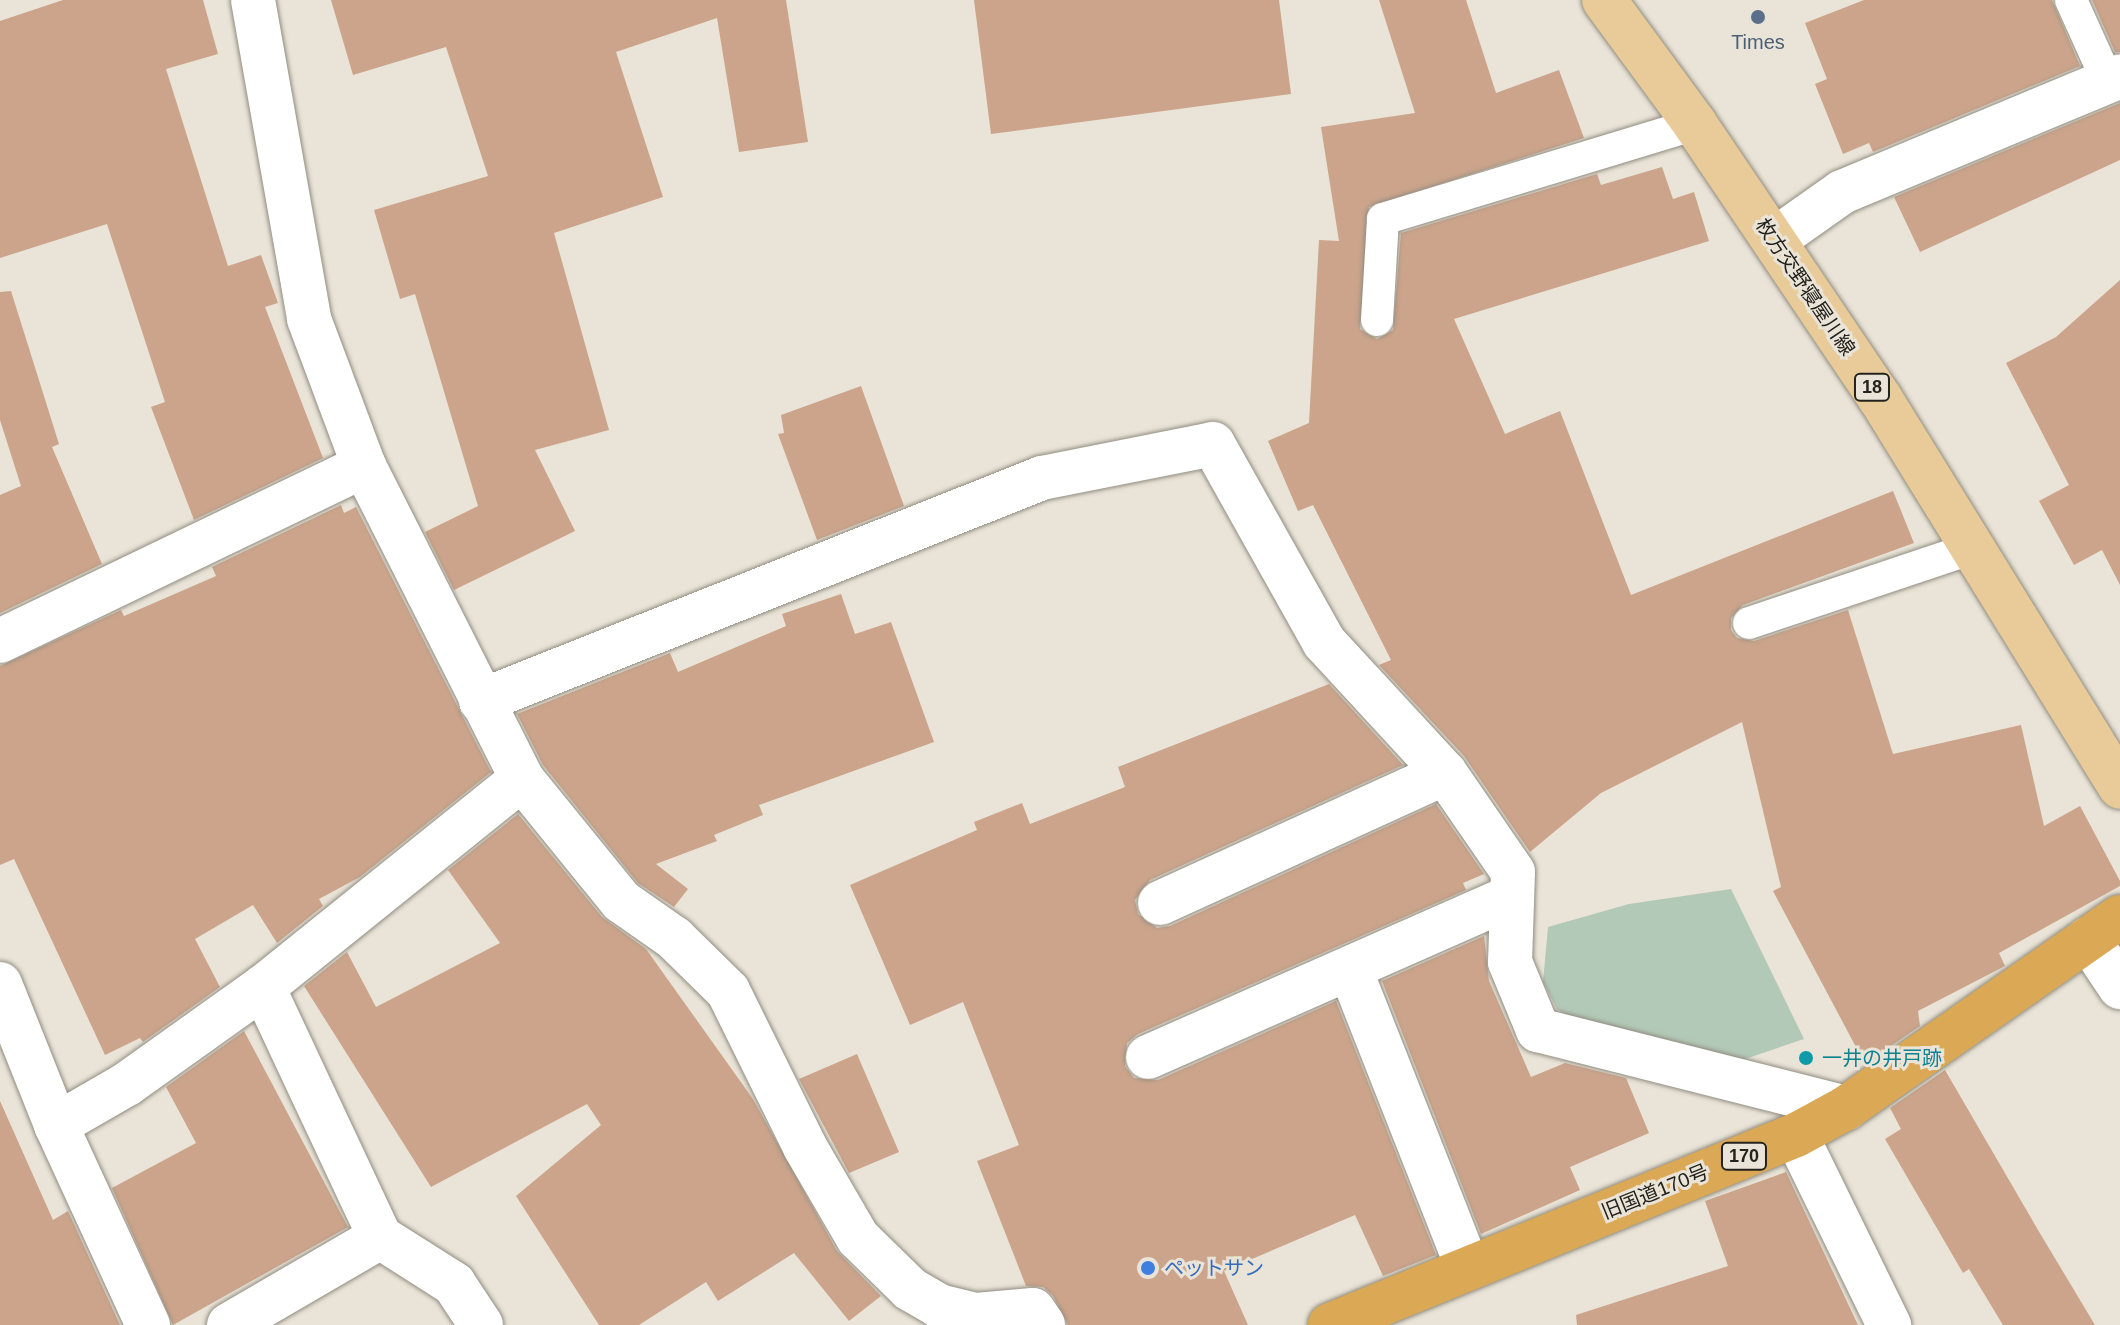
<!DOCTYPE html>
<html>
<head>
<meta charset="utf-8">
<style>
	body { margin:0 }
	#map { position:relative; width:2120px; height:1325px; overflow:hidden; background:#e9e4d7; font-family:Arial,"Noto Sans JP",sans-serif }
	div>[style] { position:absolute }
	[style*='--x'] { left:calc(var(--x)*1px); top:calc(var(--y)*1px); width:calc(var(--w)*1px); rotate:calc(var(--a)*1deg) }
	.green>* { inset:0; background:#b3c9b7 }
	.building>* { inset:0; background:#cba48b }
	.roads { filter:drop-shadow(0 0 2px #918c80) drop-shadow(0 0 2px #918c80) }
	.lane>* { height:32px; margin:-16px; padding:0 16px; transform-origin:16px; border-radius:16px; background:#fff }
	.street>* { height:44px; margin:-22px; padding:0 22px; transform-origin:22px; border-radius:22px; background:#fff }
	.primary>* { height:44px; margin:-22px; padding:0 22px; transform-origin:22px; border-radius:22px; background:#e9cb99 }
	.highway>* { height:44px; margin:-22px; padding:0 22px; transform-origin:22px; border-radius:22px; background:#dba955 }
	.dots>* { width:22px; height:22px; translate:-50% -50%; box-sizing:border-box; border:4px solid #e9e4d7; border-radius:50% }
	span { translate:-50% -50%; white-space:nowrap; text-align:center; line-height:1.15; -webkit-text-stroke:6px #e9e4d7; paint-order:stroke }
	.shield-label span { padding:2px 6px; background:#e9e4d7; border:2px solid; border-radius:6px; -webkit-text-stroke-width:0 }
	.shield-label { font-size:18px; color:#24221d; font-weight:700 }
	.service-label { font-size:20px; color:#4e5e75 }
	.street-label { font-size:20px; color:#24221d }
	.culture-label { font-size:20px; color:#0d838f }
	.left { translate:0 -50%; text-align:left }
	.shop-label { font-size:20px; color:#366cbe }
</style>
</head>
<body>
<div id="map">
	<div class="green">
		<div style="clip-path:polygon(1731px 889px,1804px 1039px,1745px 1059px,1703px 1056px,1587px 1029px,1557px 1009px,1543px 982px,1548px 927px,1629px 904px)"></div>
	</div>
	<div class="building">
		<div style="clip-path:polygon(63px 0,203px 0,218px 54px,166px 69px,228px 266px,261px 255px,278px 303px,265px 307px,323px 458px,194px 520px,151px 407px,165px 402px,107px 224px,0 258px,0 21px)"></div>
		<div style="clip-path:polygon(331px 0,786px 0,808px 142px,739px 152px,717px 18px,616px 52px,663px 197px,554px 233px,609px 430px,535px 450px,575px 531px,454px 590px,425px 532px,478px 506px,415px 294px,400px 299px,374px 210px,488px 176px,446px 47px,353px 75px)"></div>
		<div style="clip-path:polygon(974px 0,1279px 0,1291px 94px,991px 134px)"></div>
		<div style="clip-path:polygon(1379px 0,1466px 0,1496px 93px,1559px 70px,1584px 138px,1369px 207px,1360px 329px,1377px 339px,1393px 330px,1401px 233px,1597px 174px,1601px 185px,1662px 167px,1673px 199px,1694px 192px,1709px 241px,1454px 319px,1505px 434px,1560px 411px,1631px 595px,1893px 491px,1914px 543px,1743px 605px,1731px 618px,1731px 630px,1737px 638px,1754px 641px,1848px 610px,1893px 754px,2021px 725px,2044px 826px,2080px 806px,2120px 881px,2120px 886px,1999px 953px,2005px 966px,1918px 1011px,1920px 1026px,1865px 1064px,1773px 891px,1781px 887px,1742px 722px,1601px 793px,1530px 852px,1464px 756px,1379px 665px,1391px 660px,1313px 505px,1298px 511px,1268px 441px,1309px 423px,1319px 240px,1339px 241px,1321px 127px,1415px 113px)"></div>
		<div style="clip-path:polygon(1864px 0,2052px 0,2080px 66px,1873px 152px,1869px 143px,1843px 154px,1815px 84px,1827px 79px,1805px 23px)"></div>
		<div style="clip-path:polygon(2092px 0,2120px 0,2120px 52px,2115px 52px)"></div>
		<div style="clip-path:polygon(2120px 103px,2120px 160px,1920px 252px,1894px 197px)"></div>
		<div style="clip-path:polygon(2120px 280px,2120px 585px,2102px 550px,2074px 565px,2039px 501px,2069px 485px,2006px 363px,2056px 337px)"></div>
		<div style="clip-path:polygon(11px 291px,59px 444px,52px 447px,102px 564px,0 613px,0 495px,21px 486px,0 420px,0 292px)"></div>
		<div style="clip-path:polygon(861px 386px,904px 506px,817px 540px,778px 434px,784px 433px,781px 415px)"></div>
		<div style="clip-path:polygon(341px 505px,344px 513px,356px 507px,491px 772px,360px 877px,319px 899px,323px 906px,277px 943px,253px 905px,195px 939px,220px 987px,143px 1042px,140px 1038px,105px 1055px,14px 859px,0 865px,0 666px,121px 610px,124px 616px,216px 576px,212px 567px)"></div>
		<div style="clip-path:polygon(841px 594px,855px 634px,891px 622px,934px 742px,759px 805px,763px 815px,714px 835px,717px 841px,656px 864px,688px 889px,674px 907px,638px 883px,543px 765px,517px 714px,670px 653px,678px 672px,786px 626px,782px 614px)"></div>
		<div style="clip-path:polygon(1329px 684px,1403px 765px,1150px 880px,1135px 900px,1138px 914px,1157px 928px,1170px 926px,1436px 804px,1484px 874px,1463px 883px,1466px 890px,1138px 1034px,1127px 1043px,1125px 1066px,1134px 1078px,1158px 1080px,1336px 1001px,1436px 1255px,1383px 1276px,1355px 1215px,1224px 1271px,1248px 1325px,1068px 1325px,1053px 1296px,1043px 1287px,1026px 1286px,977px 1161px,1019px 1145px,963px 1002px,910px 1025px,850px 885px,977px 830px,974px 822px,1022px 803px,1030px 824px,1125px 787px,1118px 767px)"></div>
		<div style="clip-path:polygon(518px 814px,602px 917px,646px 949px,753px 1099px,837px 1251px,881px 1296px,849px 1321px,794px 1253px,718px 1301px,706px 1282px,639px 1325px,599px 1325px,516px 1196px,601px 1125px,587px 1104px,431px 1187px,304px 986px,347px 952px,376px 1007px,500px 943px,448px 870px)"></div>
		<div style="clip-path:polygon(1484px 936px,1489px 981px,1531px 1077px,1565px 1063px,1626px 1078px,1649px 1133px,1570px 1167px,1580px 1190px,1481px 1234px,1382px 981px)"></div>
		<div style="clip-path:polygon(244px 1031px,348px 1227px,173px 1325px,112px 1188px,196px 1143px,166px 1087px)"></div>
		<div style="clip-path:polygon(857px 1054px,899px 1152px,849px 1173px,799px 1079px)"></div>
		<div style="clip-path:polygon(1945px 1070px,2038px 1230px,2095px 1325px,2003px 1325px,1969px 1269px,1963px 1273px,1885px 1139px,1901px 1129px,1890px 1108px)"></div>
		<div style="clip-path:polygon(0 1101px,53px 1220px,68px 1211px,120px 1325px,0 1325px)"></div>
		<div style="clip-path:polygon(1786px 1172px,1858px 1325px,1577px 1325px,1576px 1315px,1728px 1266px,1705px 1201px)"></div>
	</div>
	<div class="roads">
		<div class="lane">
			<div style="--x:2071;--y:0;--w:90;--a:65.7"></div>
			<div style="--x:1377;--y:320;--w:101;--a:-86.6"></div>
			<div style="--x:1383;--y:219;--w:326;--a:-16.9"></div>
			<div style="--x:1749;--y:623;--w:236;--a:-18.5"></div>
		</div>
		<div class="street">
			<div style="--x:253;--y:0;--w:324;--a:80"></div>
			<div style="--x:309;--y:319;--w:157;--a:69.5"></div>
			<div style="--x:364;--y:466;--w:351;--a:63.2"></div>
			<div style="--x:522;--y:779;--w:157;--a:50.9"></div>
			<div style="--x:621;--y:901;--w:65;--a:34.9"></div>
			<div style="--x:674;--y:938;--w:76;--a:44.5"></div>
			<div style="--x:728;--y:991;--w:174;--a:63.7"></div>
			<div style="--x:805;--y:1147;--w:105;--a:59.8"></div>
			<div style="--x:858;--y:1238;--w:73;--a:44.4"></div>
			<div style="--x:910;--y:1289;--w:34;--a:30"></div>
			<div style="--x:939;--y:1306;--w:38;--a:14"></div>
			<div style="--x:976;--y:1315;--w:57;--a:-5"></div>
			<div style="--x:1033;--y:1310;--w:18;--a:56"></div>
			<div style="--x:1774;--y:240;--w:83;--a:-35.2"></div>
			<div style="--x:1842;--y:192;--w:301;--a:-22.6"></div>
			<div style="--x:0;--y:641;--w:404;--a:-25.7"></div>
			<div style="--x:481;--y:701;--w:604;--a:-21.68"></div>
			<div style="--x:1042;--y:478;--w:174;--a:-11.2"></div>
			<div style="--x:1213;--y:444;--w:227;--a:60.7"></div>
			<div style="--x:1324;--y:642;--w:178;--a:47.3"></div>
			<div style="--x:1445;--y:773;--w:120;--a:55.5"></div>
			<div style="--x:1513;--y:872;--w:90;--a:91.9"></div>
			<div style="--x:1510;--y:962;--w:74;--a:67.6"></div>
			<div style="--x:1538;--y:1030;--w:318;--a:14.2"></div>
			<div style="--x:1160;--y:903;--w:313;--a:-24.5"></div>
			<div style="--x:2088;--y:939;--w:58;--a:56.3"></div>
			<div style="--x:1350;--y:969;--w:321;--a:68.5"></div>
			<div style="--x:0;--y:984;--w:152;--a:68.3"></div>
			<div style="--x:1148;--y:1057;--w:397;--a:-23.8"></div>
			<div style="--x:1796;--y:1135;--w:212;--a:63.9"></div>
			<div style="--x:380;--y:1237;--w:88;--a:32.4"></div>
			<div style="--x:454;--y:1284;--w:49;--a:56.6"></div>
			<div style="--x:148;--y:1325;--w:220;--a:-114.7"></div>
			<div style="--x:56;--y:1125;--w:82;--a:-30"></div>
			<div style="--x:127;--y:1084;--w:167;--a:-35.5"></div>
			<div style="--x:263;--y:987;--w:332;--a:-38.8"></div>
			<div style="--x:229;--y:1325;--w:175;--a:-30.2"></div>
			<div style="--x:380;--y:1237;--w:276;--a:-115.1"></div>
		</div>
		<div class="primary">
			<div style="--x:1604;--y:0;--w:154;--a:53.7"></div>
			<div style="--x:1695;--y:124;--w:331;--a:56"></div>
			<div style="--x:1880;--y:398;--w:457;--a:58.3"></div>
		</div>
		<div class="highway">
			<div style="--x:1330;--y:1325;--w:503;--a:-22.18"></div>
			<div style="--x:1796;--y:1135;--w:57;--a:-28.4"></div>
			<div style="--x:1846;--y:1108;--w:334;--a:-34.9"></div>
		</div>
	</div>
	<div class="dots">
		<div style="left:1758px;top:17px;background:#5c6f8a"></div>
		<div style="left:1806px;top:1058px;background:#0f9aa8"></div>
		<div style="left:1148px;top:1268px;background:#3f7fe0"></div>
	</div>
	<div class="shield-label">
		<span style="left:1872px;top:387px">18</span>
		<span style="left:1744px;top:1156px">170</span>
	</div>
	<div class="service-label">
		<span style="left:1758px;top:42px">Times</span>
	</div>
	<div class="street-label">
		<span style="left:1805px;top:287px;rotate:56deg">枚方交野寝屋川線</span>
		<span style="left:1655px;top:1192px;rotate:-22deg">旧国道170号</span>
	</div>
	<div class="culture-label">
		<span class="left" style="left:1822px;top:1058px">一井の井戸跡</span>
	</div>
	<div class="shop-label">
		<span class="left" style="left:1164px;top:1268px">ペットサン</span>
	</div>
</div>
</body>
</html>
